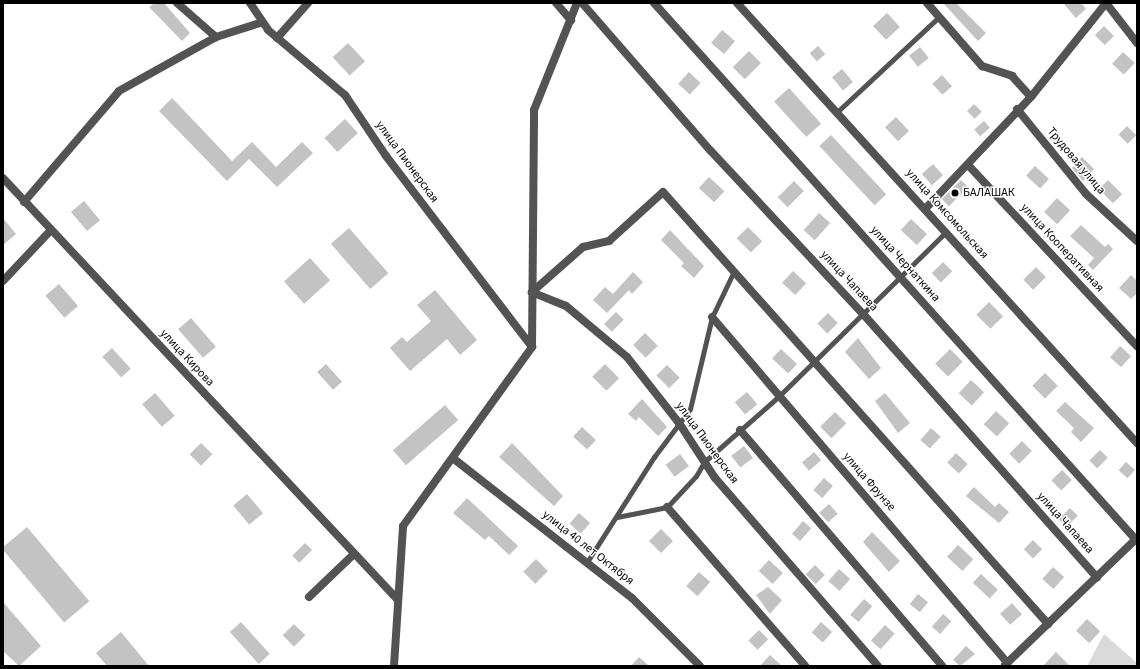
<!DOCTYPE html>
<html>
<head>
<meta charset="utf-8">
<style>
	body { margin:0 }
	#map { position:relative; width:1140px; height:669px; overflow:hidden; background:#fff; font-family:"Source Sans 3",sans-serif }
	div>[style] { position:absolute }
	[style*='--x'] { left:calc(var(--x)*1px); top:calc(var(--y)*1px); width:calc(var(--w)*1px); rotate:calc(var(--a)*1deg) }
	.green>* { inset:0; background:#dadada }
	.building>* { inset:0; background:#c3c3c3; transform-origin:0 0 }
	.service>* { height:5px; margin:-2.5px; padding:0 2.5px; transform-origin:2.5px; border-radius:2.5px; background:#535353 }
	.minor>* { height:8px; margin:-4px; padding:0 4px; transform-origin:4px; border-radius:4px; background:#535353 }
	.tertiary>* { height:8px; margin:-4px; padding:0 4px; transform-origin:4px; border-radius:4px; background:#535353 }
	.dots>* { width:11px; height:11px; translate:-50% -50%; box-sizing:border-box; border:2px solid #fff; border-radius:50% }
	span { translate:-50% -50%; white-space:nowrap; text-align:center; line-height:1.15; -webkit-text-stroke:3px #fff; paint-order:stroke }
	.street-label { font-size:12px; color:#000 }
	.poi-label { font-size:12px; color:#000 }
	.left { translate:0 -50%; text-align:left }
	.frame { position:absolute; inset:0; border:4px solid #000; pointer-events:none }
</style>
</head>
<body>
<div id="map">
	<div class="green">
		<div style="clip-path:polygon(1104px 634px,1137px 663px,1137px 666px,1087px 666px)"></div>
	</div>
	<div class="building">
		<div style="clip-path:polygon(155px 3px,164px 3px,190px 33px,182px 41px,149px 7px)"></div>
		<div style="clip-path:polygon(943px 3px,956px 3px,986px 33px,978px 41px)"></div>
		<div style="clip-path:polygon(1063px 3px,1081px 3px,1086px 9px,1076px 18px)"></div>
		<div style="left:887px;top:13px;width:19px;height:19px;rotate:47deg"></div>
		<div style="left:1104px;top:26px;width:14px;height:13px;rotate:45deg"></div>
		<div style="left:722px;top:30px;width:17px;height:17px;rotate:40deg"></div>
		<div style="left:348px;top:43px;width:25px;height:21px;rotate:47deg"></div>
		<div style="left:818px;top:46px;width:11px;height:11px;rotate:49deg"></div>
		<div style="left:920px;top:47px;width:14px;height:14px;rotate:51deg"></div>
		<div style="left:749px;top:51px;width:17px;height:23px;rotate:45deg"></div>
		<div style="left:1123px;top:52px;width:16px;height:16px;rotate:43deg"></div>
		<div style="left:842px;top:69px;width:17px;height:13px;rotate:50deg"></div>
		<div style="left:689px;top:72px;width:16px;height:16px;rotate:43deg"></div>
		<div style="left:942px;top:75px;width:15px;height:13px;rotate:48deg"></div>
		<div style="left:789px;top:88px;width:48px;height:20px;rotate:48deg"></div>
		<div style="clip-path:polygon(172px 98px,232px 161px,252px 142px,276px 167px,302px 142px,313px 153px,277px 187px,249px 159px,227px 181px,159px 111px)"></div>
		<div style="left:974px;top:104px;width:11px;height:10px;rotate:45deg"></div>
		<div style="left:896px;top:117px;width:19px;height:15px;rotate:47deg"></div>
		<div style="left:345px;top:119px;width:19px;height:28px;rotate:47deg"></div>
		<div style="left:984px;top:121px;width:9px;height:13px;rotate:49deg"></div>
		<div style="left:1127px;top:126px;width:13px;height:12px;rotate:45deg"></div>
		<div style="left:831px;top:135px;width:81px;height:16px;rotate:47deg"></div>
		<div style="clip-path:polygon(1082px 157px,1094px 169px,1083px 181px,1072px 168px)"></div>
		<div style="left:933px;top:164px;width:15px;height:15px;rotate:48deg"></div>
		<div style="left:1035px;top:166px;width:19px;height:13px;rotate:43deg"></div>
		<div style="left:709px;top:177px;width:21px;height:15px;rotate:43deg"></div>
		<div style="left:961px;top:180px;width:10px;height:27px;rotate:45deg"></div>
		<div style="left:1108px;top:180px;width:20px;height:13px;rotate:45deg"></div>
		<div style="left:794px;top:181px;width:14px;height:23px;rotate:45deg"></div>
		<div style="left:1057px;top:198px;width:18px;height:19px;rotate:43deg"></div>
		<div style="left:84px;top:201px;width:25px;height:17px;rotate:50deg"></div>
		<div style="left:819px;top:213px;width:15px;height:23px;rotate:42deg"></div>
		<div style="clip-path:polygon(3px 218px,16px 234px,3px 245px)"></div>
		<div style="left:911px;top:219px;width:22px;height:15px;rotate:43deg"></div>
		<div style="clip-path:polygon(1081px 225px,1105px 247px,1108px 244px,1113px 249px,1093px 270px,1088px 265px,1094px 258px,1070px 236px)"></div>
		<div style="left:748px;top:227px;width:20px;height:16px;rotate:45deg"></div>
		<div style="left:349px;top:228px;width:60px;height:24px;rotate:49deg"></div>
		<div style="clip-path:polygon(670px 230px,704px 266px,694px 278px,681px 266px,684px 263px,661px 240px)"></div>
		<div style="left:310px;top:258px;width:30px;height:35px;rotate:48deg"></div>
		<div style="left:943px;top:262px;width:13px;height:16px;rotate:45deg"></div>
		<div style="left:1036px;top:267px;width:14px;height:18px;rotate:45deg"></div>
		<div style="left:793px;top:271px;width:18px;height:16px;rotate:43deg"></div>
		<div style="clip-path:polygon(633px 272px,643px 282px,632px 294px,629px 290px,607px 313px,593px 300px,605px 287px,613px 294px)"></div>
		<div style="clip-path:polygon(1131px 275px,1137px 281px,1137px 293px,1131px 299px,1119px 288px)"></div>
		<div style="left:59px;top:284px;width:29px;height:18px;rotate:49deg"></div>
		<div style="clip-path:polygon(435px 290px,477px 340px,460px 355px,447px 339px,410px 371px,390px 348px,402px 337px,407px 342px,431px 321px,417px 305px)"></div>
		<div style="left:989px;top:302px;width:20px;height:18px;rotate:45deg"></div>
		<div style="left:616px;top:312px;width:11px;height:17px;rotate:45deg"></div>
		<div style="left:828px;top:313px;width:14px;height:15px;rotate:45deg"></div>
		<div style="left:191px;top:318px;width:38px;height:17px;rotate:49deg"></div>
		<div style="left:645px;top:333px;width:18px;height:17px;rotate:45deg"></div>
		<div style="clip-path:polygon(858px 338px,881px 368px,869px 379px,845px 352px)"></div>
		<div style="left:1120px;top:346px;width:15px;height:15px;rotate:42deg"></div>
		<div style="left:112px;top:348px;width:28px;height:13px;rotate:48deg"></div>
		<div style="left:781px;top:349px;width:22px;height:13px;rotate:43deg"></div>
		<div style="left:950px;top:349px;width:18px;height:21px;rotate:45deg"></div>
		<div style="left:326px;top:364px;width:24px;height:12px;rotate:48deg"></div>
		<div style="left:605px;top:364px;width:20px;height:18px;rotate:45deg"></div>
		<div style="left:667px;top:365px;width:18px;height:15px;rotate:45deg"></div>
		<div style="left:1045px;top:373px;width:18px;height:18px;rotate:45deg"></div>
		<div style="left:971px;top:380px;width:18px;height:18px;rotate:43deg"></div>
		<div style="left:747px;top:392px;width:16px;height:16px;rotate:50deg"></div>
		<div style="left:155px;top:393px;width:30px;height:17px;rotate:49deg"></div>
		<div style="clip-path:polygon(885px 393px,910px 423px,898px 433px,875px 401px)"></div>
		<div style="clip-path:polygon(642px 399px,667px 427px,658px 436px,639px 417px,636px 421px,628px 414px)"></div>
		<div style="clip-path:polygon(1065px 402px,1094px 428px,1081px 442px,1071px 432px,1074px 428px,1056px 411px)"></div>
		<div style="left:445px;top:405px;width:20px;height:69px;rotate:49deg"></div>
		<div style="left:996px;top:411px;width:18px;height:18px;rotate:43deg"></div>
		<div style="left:835px;top:412px;width:16px;height:21px;rotate:45deg"></div>
		<div style="left:582px;top:427px;width:19px;height:13px;rotate:43deg"></div>
		<div style="left:931px;top:428px;width:13px;height:16px;rotate:42deg"></div>
		<div style="left:1022px;top:441px;width:14px;height:18px;rotate:45deg"></div>
		<div style="left:201px;top:443px;width:16px;height:16px;rotate:45deg"></div>
		<div style="clip-path:polygon(512px 443px,563px 496px,554px 506px,499px 457px)"></div>
		<div style="left:744px;top:446px;width:15px;height:16px;rotate:53deg"></div>
		<div style="left:1100px;top:450px;width:11px;height:15px;rotate:45deg"></div>
		<div style="left:814px;top:452px;width:11px;height:16px;rotate:49deg"></div>
		<div style="left:956px;top:453px;width:16px;height:13px;rotate:43deg"></div>
		<div style="left:680px;top:454px;width:15px;height:18px;rotate:53deg"></div>
		<div style="left:1126px;top:462px;width:12px;height:11px;rotate:42deg"></div>
		<div style="left:1062px;top:470px;width:14px;height:15px;rotate:45deg"></div>
		<div style="left:824px;top:478px;width:12px;height:16px;rotate:42deg"></div>
		<div style="clip-path:polygon(974px 487px,995px 507px,999px 503px,1009px 512px,999px 523px,966px 496px)"></div>
		<div style="left:247px;top:494px;width:25px;height:18px;rotate:50deg"></div>
		<div style="clip-path:polygon(467px 498px,518px 546px,509px 555px,489px 536px,485px 540px,453px 513px)"></div>
		<div style="left:829px;top:504px;width:13px;height:13px;rotate:48deg"></div>
		<div style="left:1070px;top:508px;width:11px;height:16px;rotate:45deg"></div>
		<div style="left:579px;top:513px;width:15px;height:14px;rotate:42deg"></div>
		<div style="left:803px;top:521px;width:11px;height:17px;rotate:41deg"></div>
		<div style="left:27px;top:527px;width:97px;height:33px;rotate:50deg"></div>
		<div style="left:661px;top:529px;width:17px;height:17px;rotate:45deg"></div>
		<div style="clip-path:polygon(872px 532px,900px 561px,889px 572px,863px 542px)"></div>
		<div style="left:1033px;top:540px;width:13px;height:13px;rotate:45deg"></div>
		<div style="left:305px;top:543px;width:10px;height:18px;rotate:45deg"></div>
		<div style="left:958px;top:545px;width:21px;height:16px;rotate:43deg"></div>
		<div style="left:536px;top:559px;width:17px;height:18px;rotate:45deg"></div>
		<div style="left:769px;top:560px;width:19px;height:15px;rotate:43deg"></div>
		<div style="left:815px;top:565px;width:14px;height:13px;rotate:45deg"></div>
		<div style="left:1053px;top:567px;width:15px;height:16px;rotate:42deg"></div>
		<div style="left:839px;top:569px;width:15px;height:16px;rotate:42deg"></div>
		<div style="left:699px;top:572px;width:15px;height:19px;rotate:42deg"></div>
		<div style="left:981px;top:574px;width:23px;height:12px;rotate:43deg"></div>
		<div style="clip-path:polygon(768px 587px,782px 600px,770px 614px,756px 595px)"></div>
		<div style="left:918px;top:594px;width:13px;height:13px;rotate:39deg"></div>
		<div style="left:864px;top:599px;width:11px;height:21px;rotate:41deg"></div>
		<div style="clip-path:polygon(3px 602px,41px 646px,19px 666px,3px 651px)"></div>
		<div style="left:1012px;top:603px;width:15px;height:16px;rotate:48deg"></div>
		<div style="left:943px;top:614px;width:11px;height:17px;rotate:41deg"></div>
		<div style="left:1087px;top:619px;width:18px;height:16px;rotate:43deg"></div>
		<div style="left:241px;top:622px;width:43px;height:15px;rotate:48deg"></div>
		<div style="left:821px;top:622px;width:15px;height:14px;rotate:42deg"></div>
		<div style="left:294px;top:624px;width:16px;height:16px;rotate:45deg"></div>
		<div style="left:885px;top:625px;width:13px;height:21px;rotate:42deg"></div>
		<div style="left:759px;top:630px;width:13px;height:15px;rotate:45deg"></div>
		<div style="clip-path:polygon(121px 632px,149px 666px,107px 666px,96px 653px)"></div>
		<div style="clip-path:polygon(966px 646px,975px 654px,960px 666px,953px 660px)"></div>
		<div style="clip-path:polygon(1056px 652px,1070px 666px,1043px 666px)"></div>
		<div style="clip-path:polygon(770px 655px,782px 666px,760px 666px)"></div>
		<div style="clip-path:polygon(639px 657px,649px 666px,631px 666px)"></div>
	</div>
	<div class="service">
		<div style="--x:837;--y:112;--w:139;--a:-43"></div>
		<div style="--x:617;--y:517;--w:51;--a:-11.3"></div>
		<div style="--x:667;--y:507;--w:42;--a:-46.9"></div>
		<div style="--x:696;--y:476;--w:16;--a:-60"></div>
		<div style="--x:704;--y:462;--w:100;--a:-41.3"></div>
		<div style="--x:779;--y:396;--w:235;--a:-44.5"></div>
		<div style="--x:587;--y:562;--w:125;--a:-57.5"></div>
		<div style="--x:654;--y:457;--w:60;--a:-53.1"></div>
		<div style="--x:690;--y:409;--w:95;--a:-76.6"></div>
		<div style="--x:712;--y:317;--w:51;--a:-64.4"></div>
	</div>
	<div class="minor">
		<div style="--x:177;--y:3;--w:52;--a:41.1"></div>
		<div style="--x:250;--y:3;--w:32;--a:56"></div>
		<div style="--x:268;--y:30;--w:101;--a:40.2"></div>
		<div style="--x:345;--y:95;--w:73;--a:56.1"></div>
		<div style="--x:386;--y:156;--w:240;--a:52.6"></div>
		<div style="--x:556;--y:3;--w:23;--a:49"></div>
		<div style="--x:582;--y:3;--w:195;--a:49"></div>
		<div style="--x:710;--y:150;--w:226;--a:47"></div>
		<div style="--x:864;--y:315;--w:351;--a:48.4"></div>
		<div style="--x:654;--y:3;--w:723;--a:48.08"></div>
		<div style="--x:927;--y:3;--w:84;--a:48.9"></div>
		<div style="--x:982;--y:66;--w:32;--a:18"></div>
		<div style="--x:1012;--y:76;--w:28;--a:48"></div>
		<div style="--x:1106;--y:3;--w:51;--a:52.2"></div>
		<div style="--x:277;--y:38;--w:47;--a:-48.5"></div>
		<div style="--x:1017;--y:109;--w:109;--a:50.9"></div>
		<div style="--x:1086;--y:194;--w:69;--a:42.7"></div>
		<div style="--x:969;--y:166;--w:246;--a:47"></div>
		<div style="--x:3;--y:178;--w:575;--a:46.9"></div>
		<div style="--x:24;--y:202;--w:146;--a:-49.4"></div>
		<div style="--x:119;--y:91;--w:111;--a:-29.1"></div>
		<div style="--x:216;--y:37;--w:49;--a:-17.7"></div>
		<div style="--x:926;--y:208;--w:153;--a:-46.6"></div>
		<div style="--x:1031;--y:97;--w:120;--a:-51.4"></div>
		<div style="--x:3;--y:281;--w:70;--a:-46.7"></div>
		<div style="--x:712;--y:317;--w:455;--a:49.5"></div>
		<div style="--x:740;--y:430;--w:311;--a:49.4"></div>
		<div style="--x:454;--y:459;--w:226;--a:38"></div>
		<div style="--x:632;--y:598;--w:96;--a:45"></div>
		<div style="--x:667;--y:507;--w:211;--a:49"></div>
		<div style="--x:309;--y:597;--w:62;--a:-43.7"></div>
		<div style="--x:1005;--y:665;--w:183;--a:-43.9"></div>
		<div style="--x:394;--y:666;--w:140;--a:-86.3"></div>
		<div style="--x:403;--y:526;--w:221;--a:-54.2"></div>
		<div style="--x:532;--y:347;--w:237;--a:-89.5"></div>
		<div style="--x:534;--y:110;--w:115;--a:-68.1"></div>
		<div style="--x:878;--y:666;--w:249;--a:-130.9"></div>
		<div style="--x:715;--y:478;--w:66;--a:-123.2"></div>
		<div style="--x:679;--y:423;--w:84;--a:-128.2"></div>
		<div style="--x:627;--y:357;--w:80;--a:-140.1"></div>
		<div style="--x:566;--y:306;--w:37;--a:-158"></div>
		<div style="--x:532;--y:292;--w:68;--a:-41.4"></div>
		<div style="--x:583;--y:247;--w:27;--a:-13"></div>
		<div style="--x:609;--y:241;--w:73;--a:-42.2"></div>
		<div style="--x:663;--y:192;--w:579;--a:48.29"></div>
	</div>
	<div class="tertiary">
		<div style="--x:737;--y:3;--w:595;--a:47.73"></div>
	</div>
	<div class="dots">
		<div style="left:955px;top:193px;background:#000"></div>
	</div>
	<div class="street-label">
		<span style="left:1076px;top:161px;rotate:50deg">Трудовая улица</span>
		<span style="left:407px;top:162px;rotate:54deg">улица Пионерская</span>
		<span style="left:947px;top:214px;rotate:48deg">улица Комсомольская</span>
		<span style="left:1062px;top:248px;rotate:47deg">улица Кооперативная</span>
		<span style="left:905px;top:264px;rotate:48deg">улица Чернаткина</span>
		<span style="left:849px;top:281px;rotate:47deg">улица Чапаева</span>
		<span style="left:187px;top:358px;rotate:47deg">улица Кирова</span>
		<span style="left:707px;top:443px;rotate:54deg">улица Пионерская</span>
		<span style="left:869px;top:482px;rotate:49deg">улица Фрунзе</span>
		<span style="left:1065px;top:523px;rotate:48deg">улица Чапаева</span>
		<span style="left:588px;top:548px;rotate:38deg">улица 40 лет Октября</span>
	</div>
	<div class="poi-label">
		<span class="left" style="left:963px;top:193px">БАЛАШАК</span>
	</div>
	<div class="frame"></div>
</div>
</body>
</html>
